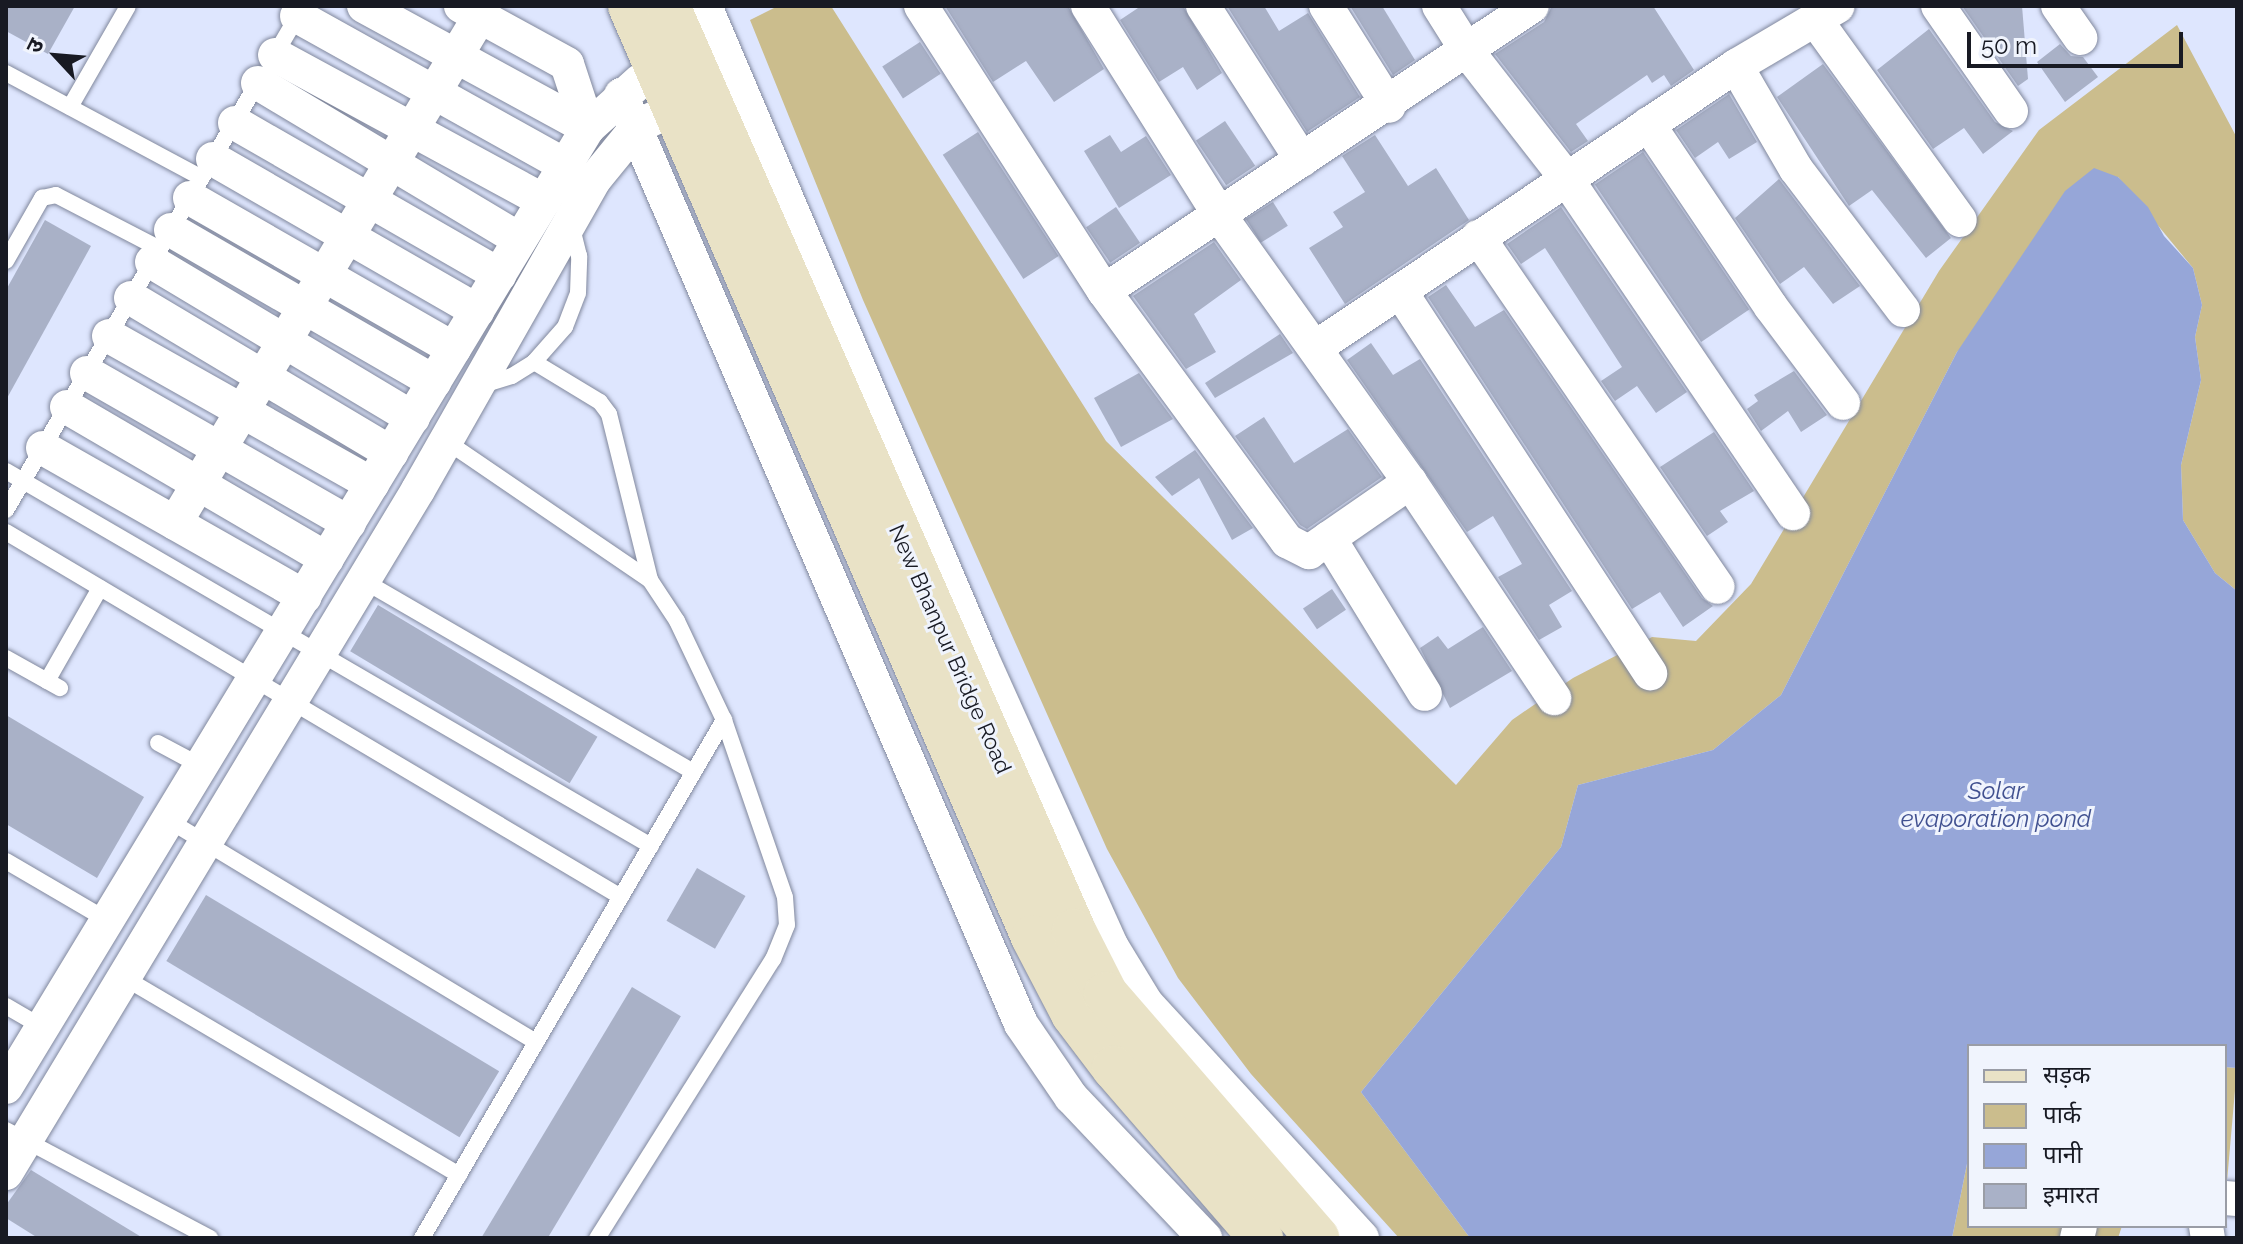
<!DOCTYPE html>
<html>
<head>
<meta charset="utf-8">
<style>
	body { margin:0 }
	#map { position:relative; width:2243px; height:1244px; overflow:hidden; background:#dee6fe; font-family:Raleway,"Noto Sans Devanagari",sans-serif }
	div>[style] { position:absolute }
	[style*='--x'] { left:calc(var(--x)*1px); top:calc(var(--y)*1px); width:calc(var(--w)*1px); rotate:calc(var(--a)*1deg) }
	.green>* { inset:0; background:#cbbd8d; transform-origin:0 0 }
	.water>* { inset:0; background:#96a6d8 }
	.building>* { inset:0; background:#a9b1c7; transform-origin:0 0 }
	.roads { filter:drop-shadow(0 0 2px #81889d) drop-shadow(0 0 2px #81889d) }
	.lane>* { height:16px; margin:-8px; padding:0 8px; transform-origin:8px; border-radius:8px; background:#fff }
	.street>* { height:34px; margin:-17px; padding:0 17px; transform-origin:17px; border-radius:17px; background:#fff }
	.secondary>* { height:44px; margin:-22px; padding:0 22px; transform-origin:22px; border-radius:22px; background:#e9e2c6 }
	span { translate:-50% -50%; white-space:nowrap; text-align:center; line-height:1.15; -webkit-text-stroke:6px #f0f4fd; paint-order:stroke }
	.street-label { font-size:22px; color:#181a23 }
	.water-label { font-size:24px; color:#415190; font-style:italic }
	.frame { position:absolute; inset:0; border:8px solid #181a23; pointer-events:none }
	.legend { position:absolute; left:1967px; top:1044px; width:260px; height:184px; box-sizing:border-box; background:#f0f4fd; border:2px solid #9a9da6; margin:0; padding:10px 14px; list-style:none; font-size:24px; color:#181a23 }
	.legend li { display:flex; align-items:center; gap:16px; height:40px }
	.legend b { width:40px; border:2px solid #9a9da6 }
	.north { position:absolute; left:16px; top:16px; width:80px; height:80px; -webkit-text-stroke:6px #f0f4fd; paint-order:stroke; rotate:296deg; font-size:22px; font-weight:700; line-height:32px; text-align:center; color:#181a23 }
	.north::after { content:''; display:block; margin:auto; width:28px; height:36px; background:#181a23; clip-path:polygon(50% 0,100% 100%,50% 72%,0 100%) }
	.scale { position:absolute; left:1967px; top:32px; width:216px; height:36px; box-sizing:border-box; border:4px solid #181a23; border-top:0; padding-left:10px; font-size:24px; line-height:28px; white-space:nowrap; color:#181a23; -webkit-text-stroke:6px #f0f4fd; paint-order:stroke }
</style>
</head>
<body>
<div id="map">
	<div class="green">
		<div style="clip-path:polygon(778px 6px,831px 6px,1106px 441px,1456px 785px,1512px 720px,1573px 678px,1652px 637px,1696px 641px,1751px 584px,1939px 271px,2039px 130px,2177px 25px,2237px 138px,2237px 591px,2215px 573px,2183px 520px,2181px 465px,2201px 380px,2195px 337px,2202px 305px,2193px 268px,2118px 177px,1957px 352px,1781px 695px,1713px 750px,1578px 785px,1561px 847px,1361px 1092px,1470px 1238px,1399px 1238px,1251px 1074px,1178px 978px,1107px 849px,863px 300px,750px 20px)"></div>
		<div style="left:2225px;top:1067px;width:12px;height:111px;rotate:5deg"></div>
		<div style="clip-path:polygon(1969px 1154px,1969px 1226px,2122px 1226px,2118px 1238px,1952px 1238px)"></div>
	</div>
	<div class="water">
		<div style="clip-path:polygon(2094px 168px,2118px 177px,2148px 207px,2164px 236px,2193px 268px,2202px 305px,2195px 337px,2201px 380px,2181px 465px,2183px 520px,2215px 573px,2237px 591px,2237px 1068px,2225px 1067px,2225px 1046px,1969px 1046px,1969px 1154px,1952px 1238px,1470px 1238px,1361px 1092px,1561px 847px,1578px 785px,1713px 750px,1781px 695px,1957px 352px,2065px 191px)"></div>
	</div>
	<div class="building">
		<div style="clip-path:polygon(6px 6px,75px 6px,48px 54px,6px 31px)"></div>
		<div style="clip-path:polygon(945px 6px,1068px 6px,1104px 69px,1054px 102px,1026px 61px,993px 82px)"></div>
		<div style="clip-path:polygon(1141px 6px,1183px 6px,1222px 73px,1197px 90px,1183px 67px,1159px 82px,1120px 20px)"></div>
		<div style="clip-path:polygon(1227px 6px,1264px 6px,1279px 31px,1308px 13px,1360px 97px,1307px 132px)"></div>
		<div style="clip-path:polygon(1350px 6px,1382px 6px,1415px 60px,1393px 75px)"></div>
		<div style="clip-path:polygon(1552px 6px,1653px 6px,1694px 70px,1671px 86px,1664px 75px,1652px 83px,1647px 75px,1576px 124px,1588px 141px,1571px 152px,1495px 54px,1544px 22px)"></div>
		<div style="clip-path:polygon(1962px 6px,2022px 6px,2028px 79px,2018px 86px)"></div>
		<div style="clip-path:polygon(1929px 29px,1995px 122px,2013px 131px,1983px 154px,1964px 128px,1933px 149px,1877px 70px)"></div>
		<div style="left:920px;top:42px;width:38px;height:45px;rotate:57deg"></div>
		<div style="clip-path:polygon(2060px 44px,2071px 56px,2083px 57px,2098px 77px,2065px 102px,2037px 62px)"></div>
		<div style="clip-path:polygon(1823px 64px,1951px 238px,1926px 258px,1872px 190px,1849px 206px,1777px 97px)"></div>
		<div style="clip-path:polygon(1729px 94px,1757px 142px,1729px 159px,1718px 142px,1695px 158px,1676px 130px)"></div>
		<div style="left:1225px;top:121px;width:54px;height:35px;rotate:56deg"></div>
		<div style="left:978px;top:132px;width:148px;height:42px;rotate:57deg"></div>
		<div style="clip-path:polygon(1110px 135px,1121px 152px,1146px 136px,1171px 175px,1119px 208px,1084px 151px)"></div>
		<div style="clip-path:polygon(1375px 135px,1408px 186px,1436px 168px,1469px 220px,1345px 304px,1309px 248px,1343px 227px,1333px 212px,1365px 192px,1342px 156px)"></div>
		<div style="left:1643px;top:152px;width:190px;height:58px;rotate:56deg"></div>
		<div style="clip-path:polygon(1779px 179px,1860px 286px,1833px 304px,1804px 267px,1780px 284px,1735px 218px)"></div>
		<div style="left:1273px;top:202px;width:28px;height:32px;rotate:58deg"></div>
		<div style="left:1116px;top:207px;width:43px;height:36px;rotate:56deg"></div>
		<div style="clip-path:polygon(1561px 207px,1687px 392px,1656px 413px,1637px 386px,1615px 401px,1601px 381px,1622px 367px,1545px 248px,1521px 264px,1507px 244px)"></div>
		<div style="clip-path:polygon(45px 220px,91px 246px,6px 400px,6px 290px)"></div>
		<div style="clip-path:polygon(1214px 242px,1241px 280px,1194px 314px,1216px 352px,1186px 369px,1133px 296px)"></div>
		<div style="clip-path:polygon(1446px 285px,1475px 327px,1504px 310px,1702px 598px,1713px 606px,1683px 627px,1660px 592px,1632px 609px,1428px 297px)"></div>
		<div style="clip-path:polygon(1280px 334px,1293px 353px,1215px 398px,1205px 383px)"></div>
		<div style="clip-path:polygon(1371px 343px,1393px 375px,1420px 359px,1572px 591px,1549px 605px,1562px 627px,1539px 640px,1498px 577px,1522px 564px,1493px 516px,1467px 532px,1347px 360px)"></div>
		<div style="clip-path:polygon(1794px 371px,1827px 415px,1801px 432px,1788px 411px,1761px 431px,1747px 409px,1758px 401px,1754px 395px)"></div>
		<div style="clip-path:polygon(1139px 373px,1173px 419px,1121px 447px,1094px 398px)"></div>
		<div style="clip-path:polygon(1264px 417px,1294px 463px,1348px 429px,1382px 477px,1307px 529px,1300px 525px,1235px 436px)"></div>
		<div style="clip-path:polygon(1714px 432px,1754px 491px,1720px 511px,1728px 522px,1707px 536px,1660px 467px)"></div>
		<div style="clip-path:polygon(1195px 450px,1253px 528px,1232px 540px,1199px 478px,1172px 496px,1155px 477px)"></div>
		<div style="left:1332px;top:589px;width:25px;height:35px;rotate:56deg"></div>
		<div style="left:378px;top:605px;width:256px;height:54px;rotate:31deg"></div>
		<div style="clip-path:polygon(1483px 627px,1512px 671px,1450px 708px,1420px 648px,1438px 636px,1448px 649px)"></div>
		<div style="clip-path:polygon(6px 715px,144px 797px,97px 878px,6px 824px)"></div>
		<div style="left:697px;top:868px;width:56px;height:61px;rotate:30deg"></div>
		<div style="left:206px;top:895px;width:342px;height:77px;rotate:31deg"></div>
		<div style="left:632px;top:987px;width:57px;height:294px;rotate:31deg"></div>
		<div style="clip-path:polygon(31px 1170px,143px 1238px,38px 1238px,6px 1218px,6px 1205px)"></div>
	</div>
	<div class="roads">
		<div class="lane">
			<div style="--x:273;--y:58;--w:53;--a:-59.6"></div>
			<div style="--x:6;--y:73;--w:222;--a:28.2"></div>
			<div style="--x:70;--y:107;--w:116;--a:-60.1"></div>
			<div style="--x:6;--y:261;--w:73;--a:-60.3"></div>
			<div style="--x:42;--y:198;--w:14;--a:-12"></div>
			<div style="--x:56;--y:195;--w:117;--a:27.4"></div>
			<div style="--x:534;--y:362;--w:77;--a:31.2"></div>
			<div style="--x:600;--y:402;--w:15;--a:53"></div>
			<div style="--x:609;--y:414;--w:171;--a:76.1"></div>
			<div style="--x:479;--y:386;--w:34;--a:-17"></div>
			<div style="--x:512;--y:376;--w:26;--a:-32"></div>
			<div style="--x:534;--y:362;--w:47;--a:-48.5"></div>
			<div style="--x:565;--y:327;--w:36;--a:-69"></div>
			<div style="--x:578;--y:293;--w:37;--a:-88"></div>
			<div style="--x:579;--y:256;--w:32;--a:-104"></div>
			<div style="--x:446;--y:441;--w:247;--a:34.3"></div>
			<div style="--x:650;--y:580;--w:49;--a:56.6"></div>
			<div style="--x:677;--y:621;--w:110;--a:64.6"></div>
			<div style="--x:724;--y:720;--w:187;--a:71"></div>
			<div style="--x:785;--y:897;--w:28;--a:86"></div>
			<div style="--x:787;--y:925;--w:37;--a:112"></div>
			<div style="--x:773;--y:959;--w:330;--a:122.2"></div>
			<div style="--x:6;--y:471;--w:746;--a:30.17"></div>
			<div style="--x:6;--y:510;--w:498;--a:-59.5"></div>
			<div style="--x:6;--y:532;--w:715;--a:30.69"></div>
			<div style="--x:364;--y:581;--w:381;--a:30.1"></div>
			<div style="--x:6;--y:658;--w:62;--a:29.1"></div>
			<div style="--x:47;--y:681;--w:107;--a:-60.3"></div>
			<div style="--x:158;--y:743;--w:49;--a:28.1"></div>
			<div style="--x:168;--y:820;--w:430;--a:31.1"></div>
			<div style="--x:6;--y:861;--w:117;--a:30.3"></div>
			<div style="--x:123;--y:977;--w:390;--a:30.5"></div>
			<div style="--x:6;--y:1006;--w:42;--a:30.3"></div>
			<div style="--x:6;--y:1130;--w:231;--a:27.9"></div>
			<div style="--x:422;--y:1238;--w:600;--a:-59.76"></div>
		</div>
		<div class="street">
			<div style="--x:364;--y:6;--w:255;--a:28.6"></div>
			<div style="--x:588;--y:128;--w:67;--a:-108.2"></div>
			<div style="--x:567;--y:64;--w:121;--a:-151.3"></div>
			<div style="--x:705;--y:6;--w:706;--a:66.99"></div>
			<div style="--x:981;--y:656;--w:319;--a:65.8"></div>
			<div style="--x:1112;--y:947;--w:66;--a:58.7"></div>
			<div style="--x:1146;--y:1003;--w:319;--a:47.4"></div>
			<div style="--x:921;--y:6;--w:339;--a:57.3"></div>
			<div style="--x:1104;--y:291;--w:310;--a:53.8"></div>
			<div style="--x:1287;--y:541;--w:25;--a:27"></div>
			<div style="--x:1309;--y:552;--w:123;--a:-34.7"></div>
			<div style="--x:1088;--y:6;--w:248;--a:57.8"></div>
			<div style="--x:1220;--y:216;--w:327;--a:54.5"></div>
			<div style="--x:1410;--y:482;--w:260;--a:56.3"></div>
			<div style="--x:1203;--y:6;--w:183;--a:57.3"></div>
			<div style="--x:1326;--y:6;--w:118;--a:57.8"></div>
			<div style="--x:1439;--y:6;--w:54;--a:57.8"></div>
			<div style="--x:1468;--y:52;--w:160;--a:52.1"></div>
			<div style="--x:1566;--y:178;--w:405;--a:55.9"></div>
			<div style="--x:1938;--y:6;--w:128;--a:55.2"></div>
			<div style="--x:2058;--y:6;--w:39;--a:55"></div>
			<div style="--x:297;--y:16;--w:307;--a:29.1"></div>
			<div style="--x:1817;--y:22;--w:244;--a:54.2"></div>
			<div style="--x:275;--y:55;--w:306;--a:28.5"></div>
			<div style="--x:1736;--y:66;--w:119;--a:59.8"></div>
			<div style="--x:1796;--y:169;--w:177;--a:52.8"></div>
			<div style="--x:258;--y:83;--w:305;--a:30.9"></div>
			<div style="--x:621;--y:95;--w:1011;--a:66.7"></div>
			<div style="--x:1021;--y:1024;--w:88;--a:55.6"></div>
			<div style="--x:1071;--y:1097;--w:195;--a:46.5"></div>
			<div style="--x:235;--y:123;--w:305;--a:29.9"></div>
			<div style="--x:1648;--y:124;--w:220;--a:56.1"></div>
			<div style="--x:1771;--y:307;--w:120;--a:53.1"></div>
			<div style="--x:213;--y:159;--w:305;--a:29.9"></div>
			<div style="--x:190;--y:198;--w:304;--a:29.8"></div>
			<div style="--x:171;--y:230;--w:304;--a:30"></div>
			<div style="--x:1478;--y:237;--w:424;--a:55.6"></div>
			<div style="--x:152;--y:262;--w:304;--a:30.9"></div>
			<div style="--x:1104;--y:291;--w:514;--a:-33.66"></div>
			<div style="--x:1400;--y:291;--w:457;--a:56.8"></div>
			<div style="--x:131;--y:298;--w:303;--a:30.8"></div>
			<div style="--x:109;--y:336;--w:302;--a:29.4"></div>
			<div style="--x:1315;--y:348;--w:507;--a:-33.82"></div>
			<div style="--x:1736;--y:66;--w:118;--a:-30.5"></div>
			<div style="--x:87;--y:373;--w:302;--a:29.8"></div>
			<div style="--x:67;--y:407;--w:301;--a:30.3"></div>
			<div style="--x:43;--y:448;--w:301;--a:29.6"></div>
			<div style="--x:175;--y:523;--w:592;--a:-58.97"></div>
			<div style="--x:1329;--y:538;--w:183;--a:58.4"></div>
			<div style="--x:6;--y:1087;--w:1122;--a:-58.75"></div>
			<div style="--x:588;--y:128;--w:70;--a:-42.1"></div>
			<div style="--x:6;--y:1173;--w:798;--a:-58.9"></div>
			<div style="--x:418;--y:490;--w:356;--a:-60.4"></div>
			<div style="--x:594;--y:180;--w:70;--a:-50.8"></div>
			<div style="--x:638;--y:126;--w:62;--a:-25.7"></div>
			<div style="--x:2225;--y:1198;--w:12;--a:5"></div>
			<div style="--x:2206;--y:1226;--w:12;--a:81"></div>
			<div style="--x:2077;--y:1238;--w:12;--a:-76"></div>
		</div>
		<div class="secondary">
			<div style="--x:630;--y:6;--w:1014;--a:66.59"></div>
			<div style="--x:1033;--y:937;--w:87;--a:62.5"></div>
			<div style="--x:1073;--y:1014;--w:68;--a:52.8"></div>
			<div style="--x:1114;--y:1068;--w:225;--a:49.1"></div>
			<div style="--x:668;--y:6;--w:1010;--a:66.3"></div>
			<div style="--x:1074;--y:931;--w:71;--a:63.1"></div>
			<div style="--x:1106;--y:994;--w:323;--a:49.1"></div>
		</div>
	</div>
	<div class="street-label">
		<span style="left:950px;top:649px;rotate:66deg">New Bhanpur Bridge Road</span>
	</div>
	<div class="water-label">
		<span style="left:1996px;top:805px">Solar<br>evaporation pond</span>
	</div>
	<div class="frame"></div>
	<ul class="legend">
	<li><b style="height:10px;background:#e9e2c6"></b>सड़क</li>
	<li><b style="height:22px;background:#cbbd8d"></b>पार्क</li>
	<li><b style="height:22px;background:#96a6d8"></b>पानी</li>
	<li><b style="height:22px;background:#a9b1c7"></b>इमारत</li>
	</ul>
	<div class="north">उ</div>
	<div class="scale">50 m</div>
</div>
</body>
</html>
